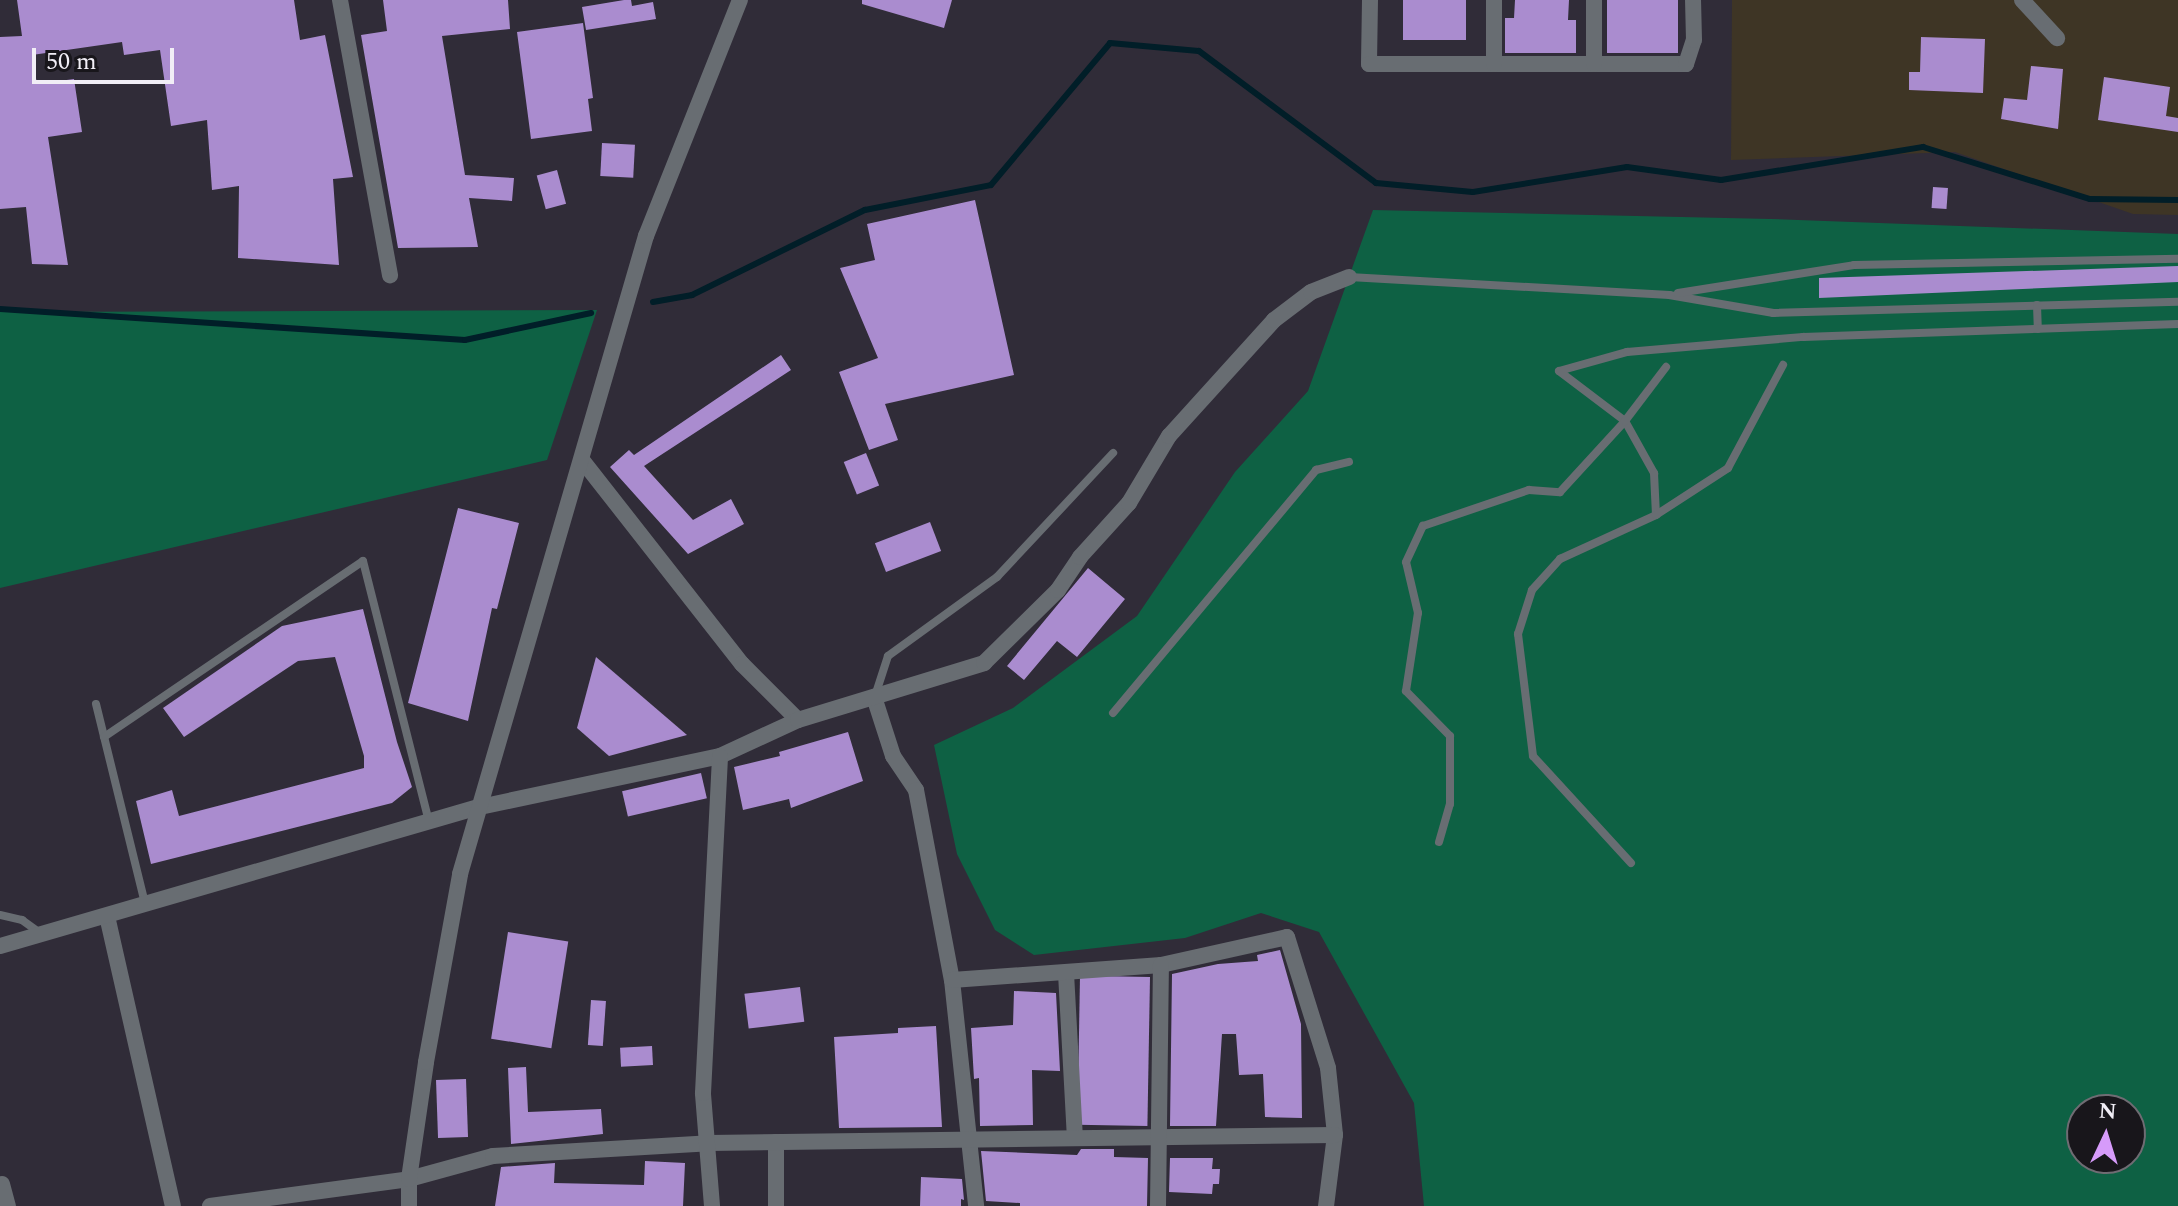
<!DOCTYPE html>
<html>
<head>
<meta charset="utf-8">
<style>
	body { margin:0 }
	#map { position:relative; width:2178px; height:1206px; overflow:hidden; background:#302c38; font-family:Spectral,serif }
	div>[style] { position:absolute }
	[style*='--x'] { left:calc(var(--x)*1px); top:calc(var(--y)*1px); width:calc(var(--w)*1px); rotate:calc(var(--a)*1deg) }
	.industrial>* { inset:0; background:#3e3525 }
	.green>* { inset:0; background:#0e6144 }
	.stream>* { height:6px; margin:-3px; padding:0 3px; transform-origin:3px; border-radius:3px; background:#011e28 }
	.building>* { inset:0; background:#aa8ccf; transform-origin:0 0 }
	.lane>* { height:8px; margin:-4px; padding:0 4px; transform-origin:4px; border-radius:4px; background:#686d72 }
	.street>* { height:16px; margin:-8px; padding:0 8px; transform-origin:8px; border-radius:8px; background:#686d72 }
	span { translate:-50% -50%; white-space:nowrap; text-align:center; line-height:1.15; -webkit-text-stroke:8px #18161b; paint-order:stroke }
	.north { position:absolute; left:2066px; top:1094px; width:80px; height:80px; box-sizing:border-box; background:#18161b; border:2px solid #6f6c73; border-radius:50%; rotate:4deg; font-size:22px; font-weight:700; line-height:32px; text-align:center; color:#f1eef6 }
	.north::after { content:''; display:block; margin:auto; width:28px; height:36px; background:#d69bfa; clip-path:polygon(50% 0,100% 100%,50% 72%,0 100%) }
	.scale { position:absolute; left:32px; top:48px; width:142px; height:36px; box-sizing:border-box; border:4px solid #f1eef6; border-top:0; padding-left:10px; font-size:24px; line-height:28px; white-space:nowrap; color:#f1eef6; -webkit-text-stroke:6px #18161b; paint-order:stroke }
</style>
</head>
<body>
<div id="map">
	<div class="industrial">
		<div style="clip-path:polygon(1732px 0,2178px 0,2178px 215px,2133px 214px,1955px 152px,1731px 160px)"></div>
	</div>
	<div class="green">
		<div style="clip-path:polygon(evenodd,1373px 210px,1771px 219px,2178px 234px,2178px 1206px,1424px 1206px,1414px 1103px,1319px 932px,1261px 913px,1185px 938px,1034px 955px,995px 930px,957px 854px,934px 745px,1013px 708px,1137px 616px,1235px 472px,1308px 391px,1373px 210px,2082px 1110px,2130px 1110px,2130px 1158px,2082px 1158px,2082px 1110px)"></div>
		<div style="clip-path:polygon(597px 310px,547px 460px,0 588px,0 312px)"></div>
	</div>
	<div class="stream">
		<div style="--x:653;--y:302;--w:40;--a:-10"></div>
		<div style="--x:692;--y:295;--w:193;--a:-26.2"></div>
		<div style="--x:865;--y:210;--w:128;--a:-11.2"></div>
		<div style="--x:991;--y:185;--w:185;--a:-50"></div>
		<div style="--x:1110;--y:43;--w:89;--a:5.1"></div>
		<div style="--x:1199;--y:51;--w:221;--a:36.7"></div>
		<div style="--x:1376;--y:183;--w:97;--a:5.3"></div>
		<div style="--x:1473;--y:192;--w:156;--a:-9.2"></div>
		<div style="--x:1627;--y:167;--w:95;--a:7.9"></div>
		<div style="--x:1721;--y:180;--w:205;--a:-9.3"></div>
		<div style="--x:1923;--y:147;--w:175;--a:17.3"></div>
		<div style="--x:2090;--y:199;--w:88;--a:0.7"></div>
		<div style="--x:0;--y:309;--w:466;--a:3.8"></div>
		<div style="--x:465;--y:340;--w:129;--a:-12.1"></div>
	</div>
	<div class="building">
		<div style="clip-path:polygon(17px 0,294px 0,300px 40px,325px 35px,353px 177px,333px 179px,339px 265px,238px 258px,239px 186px,212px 190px,207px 120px,171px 126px,160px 50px,124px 55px,122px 42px,32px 55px,37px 84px,74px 79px,82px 132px,48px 137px,68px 265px,32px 264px,26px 207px,0 209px,0 37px,22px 36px)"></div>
		<div style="clip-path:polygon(383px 0,508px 0,510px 29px,442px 36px,465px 175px,514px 178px,512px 201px,469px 198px,478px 247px,398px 248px,361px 35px,387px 31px)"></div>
		<div style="clip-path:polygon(624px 0,631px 0,632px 6px,653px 2px,656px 19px,586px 30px,582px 7px)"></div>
		<div style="clip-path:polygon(862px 0,952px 0,944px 28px,862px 4px)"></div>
		<div style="left:1403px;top:0;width:63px;height:40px"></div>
		<div style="clip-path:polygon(1515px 0,1569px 0,1568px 20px,1576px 20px,1576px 53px,1505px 53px,1505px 18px,1514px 18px)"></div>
		<div style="left:1607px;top:0;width:71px;height:53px"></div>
		<div style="clip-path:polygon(583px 23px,593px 98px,588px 99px,592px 131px,531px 139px,517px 32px)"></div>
		<div style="clip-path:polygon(1921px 37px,1985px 39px,1983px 93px,1909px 90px,1909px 72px,1920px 72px)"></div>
		<div style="clip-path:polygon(2031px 66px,2063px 69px,2058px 129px,2001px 119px,2004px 98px,2027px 100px)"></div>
		<div style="clip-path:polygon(2104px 77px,2170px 87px,2166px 116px,2178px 118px,2178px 132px,2098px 120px)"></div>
		<div style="left:602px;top:143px;width:33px;height:33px;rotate:3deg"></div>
		<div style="left:557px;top:170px;width:35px;height:21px;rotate:75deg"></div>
		<div style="left:1933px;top:187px;width:15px;height:21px;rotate:4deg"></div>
		<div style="clip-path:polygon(975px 200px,1014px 375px,885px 404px,898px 440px,869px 450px,839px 372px,878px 358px,840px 268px,875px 260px,867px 224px)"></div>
		<div style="clip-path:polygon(2178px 266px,2178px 282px,1819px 298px,1819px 278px)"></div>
		<div style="clip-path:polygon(781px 355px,791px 370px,644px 466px,693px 520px,731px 499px,744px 524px,688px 554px,610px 467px,629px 450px,634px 455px)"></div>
		<div style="left:866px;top:453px;width:35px;height:24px;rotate:68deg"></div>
		<div style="clip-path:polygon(458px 508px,519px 523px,497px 609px,492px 608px,468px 721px,408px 703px)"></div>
		<div style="left:930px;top:522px;width:31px;height:59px;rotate:69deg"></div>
		<div style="clip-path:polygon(1088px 568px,1125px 599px,1077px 657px,1057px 641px,1024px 680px,1007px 666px)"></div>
		<div style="clip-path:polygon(363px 609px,397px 742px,412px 787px,392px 803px,151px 864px,136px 801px,172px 790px,179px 816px,364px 768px,364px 756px,335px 657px,298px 661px,184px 737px,163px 708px,282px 626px)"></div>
		<div style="clip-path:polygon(596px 657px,687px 735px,609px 756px,577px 728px)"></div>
		<div style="clip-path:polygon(848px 732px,863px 781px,791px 808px,789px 799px,743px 810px,734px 767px,780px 756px,779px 752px)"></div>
		<div style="left:701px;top:773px;width:26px;height:81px;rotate:77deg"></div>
		<div style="left:508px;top:932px;width:61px;height:108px;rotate:9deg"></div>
		<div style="clip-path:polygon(1280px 950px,1301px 1024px,1302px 1118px,1265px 1117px,1263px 1074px,1239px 1075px,1236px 1034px,1222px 1034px,1216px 1126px,1170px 1126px,1172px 974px,1218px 964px,1258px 961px,1257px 955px)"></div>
		<div style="left:1150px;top:977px;width:149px;height:70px;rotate:91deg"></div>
		<div style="left:800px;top:987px;width:35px;height:56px;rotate:83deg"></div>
		<div style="clip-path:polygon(1014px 991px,1056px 993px,1060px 1071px,1032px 1070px,1033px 1125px,980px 1126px,979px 1078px,974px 1079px,971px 1028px,1013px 1025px)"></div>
		<div style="left:591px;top:1000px;width:15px;height:45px;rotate:4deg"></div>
		<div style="clip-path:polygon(936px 1026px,942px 1127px,839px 1128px,834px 1037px,898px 1033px,898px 1028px)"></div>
		<div style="left:652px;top:1046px;width:19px;height:32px;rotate:87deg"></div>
		<div style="clip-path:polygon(526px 1067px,528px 1112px,601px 1109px,603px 1134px,511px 1144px,508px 1068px)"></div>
		<div style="left:466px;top:1079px;width:58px;height:30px;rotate:88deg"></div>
		<div style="clip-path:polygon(1081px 1149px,1114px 1149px,1114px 1157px,1148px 1158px,1147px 1206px,1020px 1206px,1020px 1203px,986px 1201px,981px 1151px,1077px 1155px)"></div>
		<div style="clip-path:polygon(1170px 1158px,1213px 1158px,1212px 1169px,1220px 1169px,1219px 1184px,1213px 1184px,1212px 1194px,1169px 1192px)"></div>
		<div style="clip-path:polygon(645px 1161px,685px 1163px,683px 1206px,495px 1206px,501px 1167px,555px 1163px,554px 1183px,644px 1185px)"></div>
		<div style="clip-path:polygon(921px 1177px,962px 1179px,964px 1200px,961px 1199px,961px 1206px,920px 1206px)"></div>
	</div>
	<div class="lane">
		<div style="--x:1349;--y:277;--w:321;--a:3.2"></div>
		<div style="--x:1669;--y:295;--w:106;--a:9.8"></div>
		<div style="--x:1773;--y:313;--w:405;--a:-1.6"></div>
		<div style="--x:1678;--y:293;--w:178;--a:-9"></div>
		<div style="--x:1854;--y:265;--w:324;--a:-1.1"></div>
		<div style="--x:2037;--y:305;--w:24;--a:88"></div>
		<div style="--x:1559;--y:371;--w:71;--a:-15.6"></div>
		<div style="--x:1627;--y:352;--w:177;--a:-4.9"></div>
		<div style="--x:1803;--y:337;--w:375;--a:-2"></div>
		<div style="--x:1559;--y:371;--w:83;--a:37.1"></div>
		<div style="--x:1625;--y:421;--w:60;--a:60.9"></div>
		<div style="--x:1654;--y:473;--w:42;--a:87.3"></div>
		<div style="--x:875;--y:696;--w:42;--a:-72"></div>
		<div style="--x:888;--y:656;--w:135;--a:-35.9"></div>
		<div style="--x:997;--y:577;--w:170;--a:-46.9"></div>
		<div style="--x:96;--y:704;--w:206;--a:76.2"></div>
		<div style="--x:1113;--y:713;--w:317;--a:-50.1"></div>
		<div style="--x:1316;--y:470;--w:34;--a:-14"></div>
		<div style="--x:104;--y:737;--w:313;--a:-34.2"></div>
		<div style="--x:363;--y:561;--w:269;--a:75.8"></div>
		<div style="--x:1439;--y:842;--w:40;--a:-74"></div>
		<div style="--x:1450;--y:804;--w:68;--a:-90"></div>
		<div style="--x:1450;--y:736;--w:63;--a:-134.4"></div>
		<div style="--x:1406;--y:691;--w:79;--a:-81.3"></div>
		<div style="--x:1418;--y:613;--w:52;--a:-103.2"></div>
		<div style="--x:1406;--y:562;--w:40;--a:-65"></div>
		<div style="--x:1423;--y:526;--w:112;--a:-18.8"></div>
		<div style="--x:1529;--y:490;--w:31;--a:4"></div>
		<div style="--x:1560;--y:492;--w:96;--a:-47.5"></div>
		<div style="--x:1625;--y:421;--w:68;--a:-52.8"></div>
		<div style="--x:1631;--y:863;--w:145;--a:-132.5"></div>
		<div style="--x:1533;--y:756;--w:123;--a:-97"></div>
		<div style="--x:1518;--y:634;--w:46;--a:-72.3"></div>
		<div style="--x:1532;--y:590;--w:42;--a:-47.9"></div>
		<div style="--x:1560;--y:559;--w:106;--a:-24.6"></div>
		<div style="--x:1656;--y:515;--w:86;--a:-33.1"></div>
		<div style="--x:1728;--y:468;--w:117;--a:-61.9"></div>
		<div style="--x:0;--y:915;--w:23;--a:13"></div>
		<div style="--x:22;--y:920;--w:24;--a:36"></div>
	</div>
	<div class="street">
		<div style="--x:340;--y:0;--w:280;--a:79.7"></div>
		<div style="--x:1370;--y:0;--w:64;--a:90.9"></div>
		<div style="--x:1369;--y:64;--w:317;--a:0"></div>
		<div style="--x:1686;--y:64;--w:25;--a:-72"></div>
		<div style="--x:1694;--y:40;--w:40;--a:-91.4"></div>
		<div style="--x:1494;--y:0;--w:64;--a:90"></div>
		<div style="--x:1594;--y:0;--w:64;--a:90"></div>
		<div style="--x:2022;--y:0;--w:52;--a:47.4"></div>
		<div style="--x:582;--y:460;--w:259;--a:51.9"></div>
		<div style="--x:742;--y:664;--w:79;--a:45"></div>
		<div style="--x:874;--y:697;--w:62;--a:72.1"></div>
		<div style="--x:893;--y:756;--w:41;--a:55.9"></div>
		<div style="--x:916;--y:790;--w:193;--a:79.3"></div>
		<div style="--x:952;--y:980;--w:227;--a:83.9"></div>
		<div style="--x:107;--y:916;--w:297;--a:77.2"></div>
		<div style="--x:0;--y:946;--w:500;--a:-16.2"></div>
		<div style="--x:480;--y:807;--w:245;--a:-12"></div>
		<div style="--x:720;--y:756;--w:86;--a:-24.8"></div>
		<div style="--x:798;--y:720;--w:195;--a:-17"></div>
		<div style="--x:984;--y:663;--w:104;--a:-44.6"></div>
		<div style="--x:1058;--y:590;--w:40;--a:-56"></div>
		<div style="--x:1080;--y:557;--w:73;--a:-47.8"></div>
		<div style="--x:1129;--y:503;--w:78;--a:-59.2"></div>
		<div style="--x:1169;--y:436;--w:156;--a:-47.8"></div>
		<div style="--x:1274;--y:320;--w:46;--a:-37.1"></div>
		<div style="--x:1311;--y:292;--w:41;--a:-21.5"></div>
		<div style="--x:1066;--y:973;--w:164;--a:86.9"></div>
		<div style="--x:952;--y:980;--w:210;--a:-4.1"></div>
		<div style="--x:1161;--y:965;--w:129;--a:-12.5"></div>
		<div style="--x:1287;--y:937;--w:137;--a:72.6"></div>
		<div style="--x:1328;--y:1068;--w:67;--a:84"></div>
		<div style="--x:1335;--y:1135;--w:72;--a:97.2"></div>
		<div style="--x:776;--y:1142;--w:64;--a:90"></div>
		<div style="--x:2;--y:1184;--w:23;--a:75"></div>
		<div style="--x:210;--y:1206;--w:201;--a:-7.7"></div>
		<div style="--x:409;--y:1179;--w:87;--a:-15.3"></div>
		<div style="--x:493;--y:1156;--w:216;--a:-3.4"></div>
		<div style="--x:709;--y:1143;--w:626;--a:-0.73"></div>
		<div style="--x:409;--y:1206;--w:27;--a:-90"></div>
		<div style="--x:409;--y:1179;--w:118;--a:-81.7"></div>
		<div style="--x:426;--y:1062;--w:191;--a:-79.7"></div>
		<div style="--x:460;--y:874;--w:665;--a:-73.75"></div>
		<div style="--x:646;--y:236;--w:254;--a:-68.3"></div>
		<div style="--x:712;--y:1206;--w:113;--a:-94.6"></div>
		<div style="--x:703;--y:1093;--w:337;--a:-87.1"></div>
		<div style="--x:1158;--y:1206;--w:241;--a:-89.3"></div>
	</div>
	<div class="north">N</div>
	<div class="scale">50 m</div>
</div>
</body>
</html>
